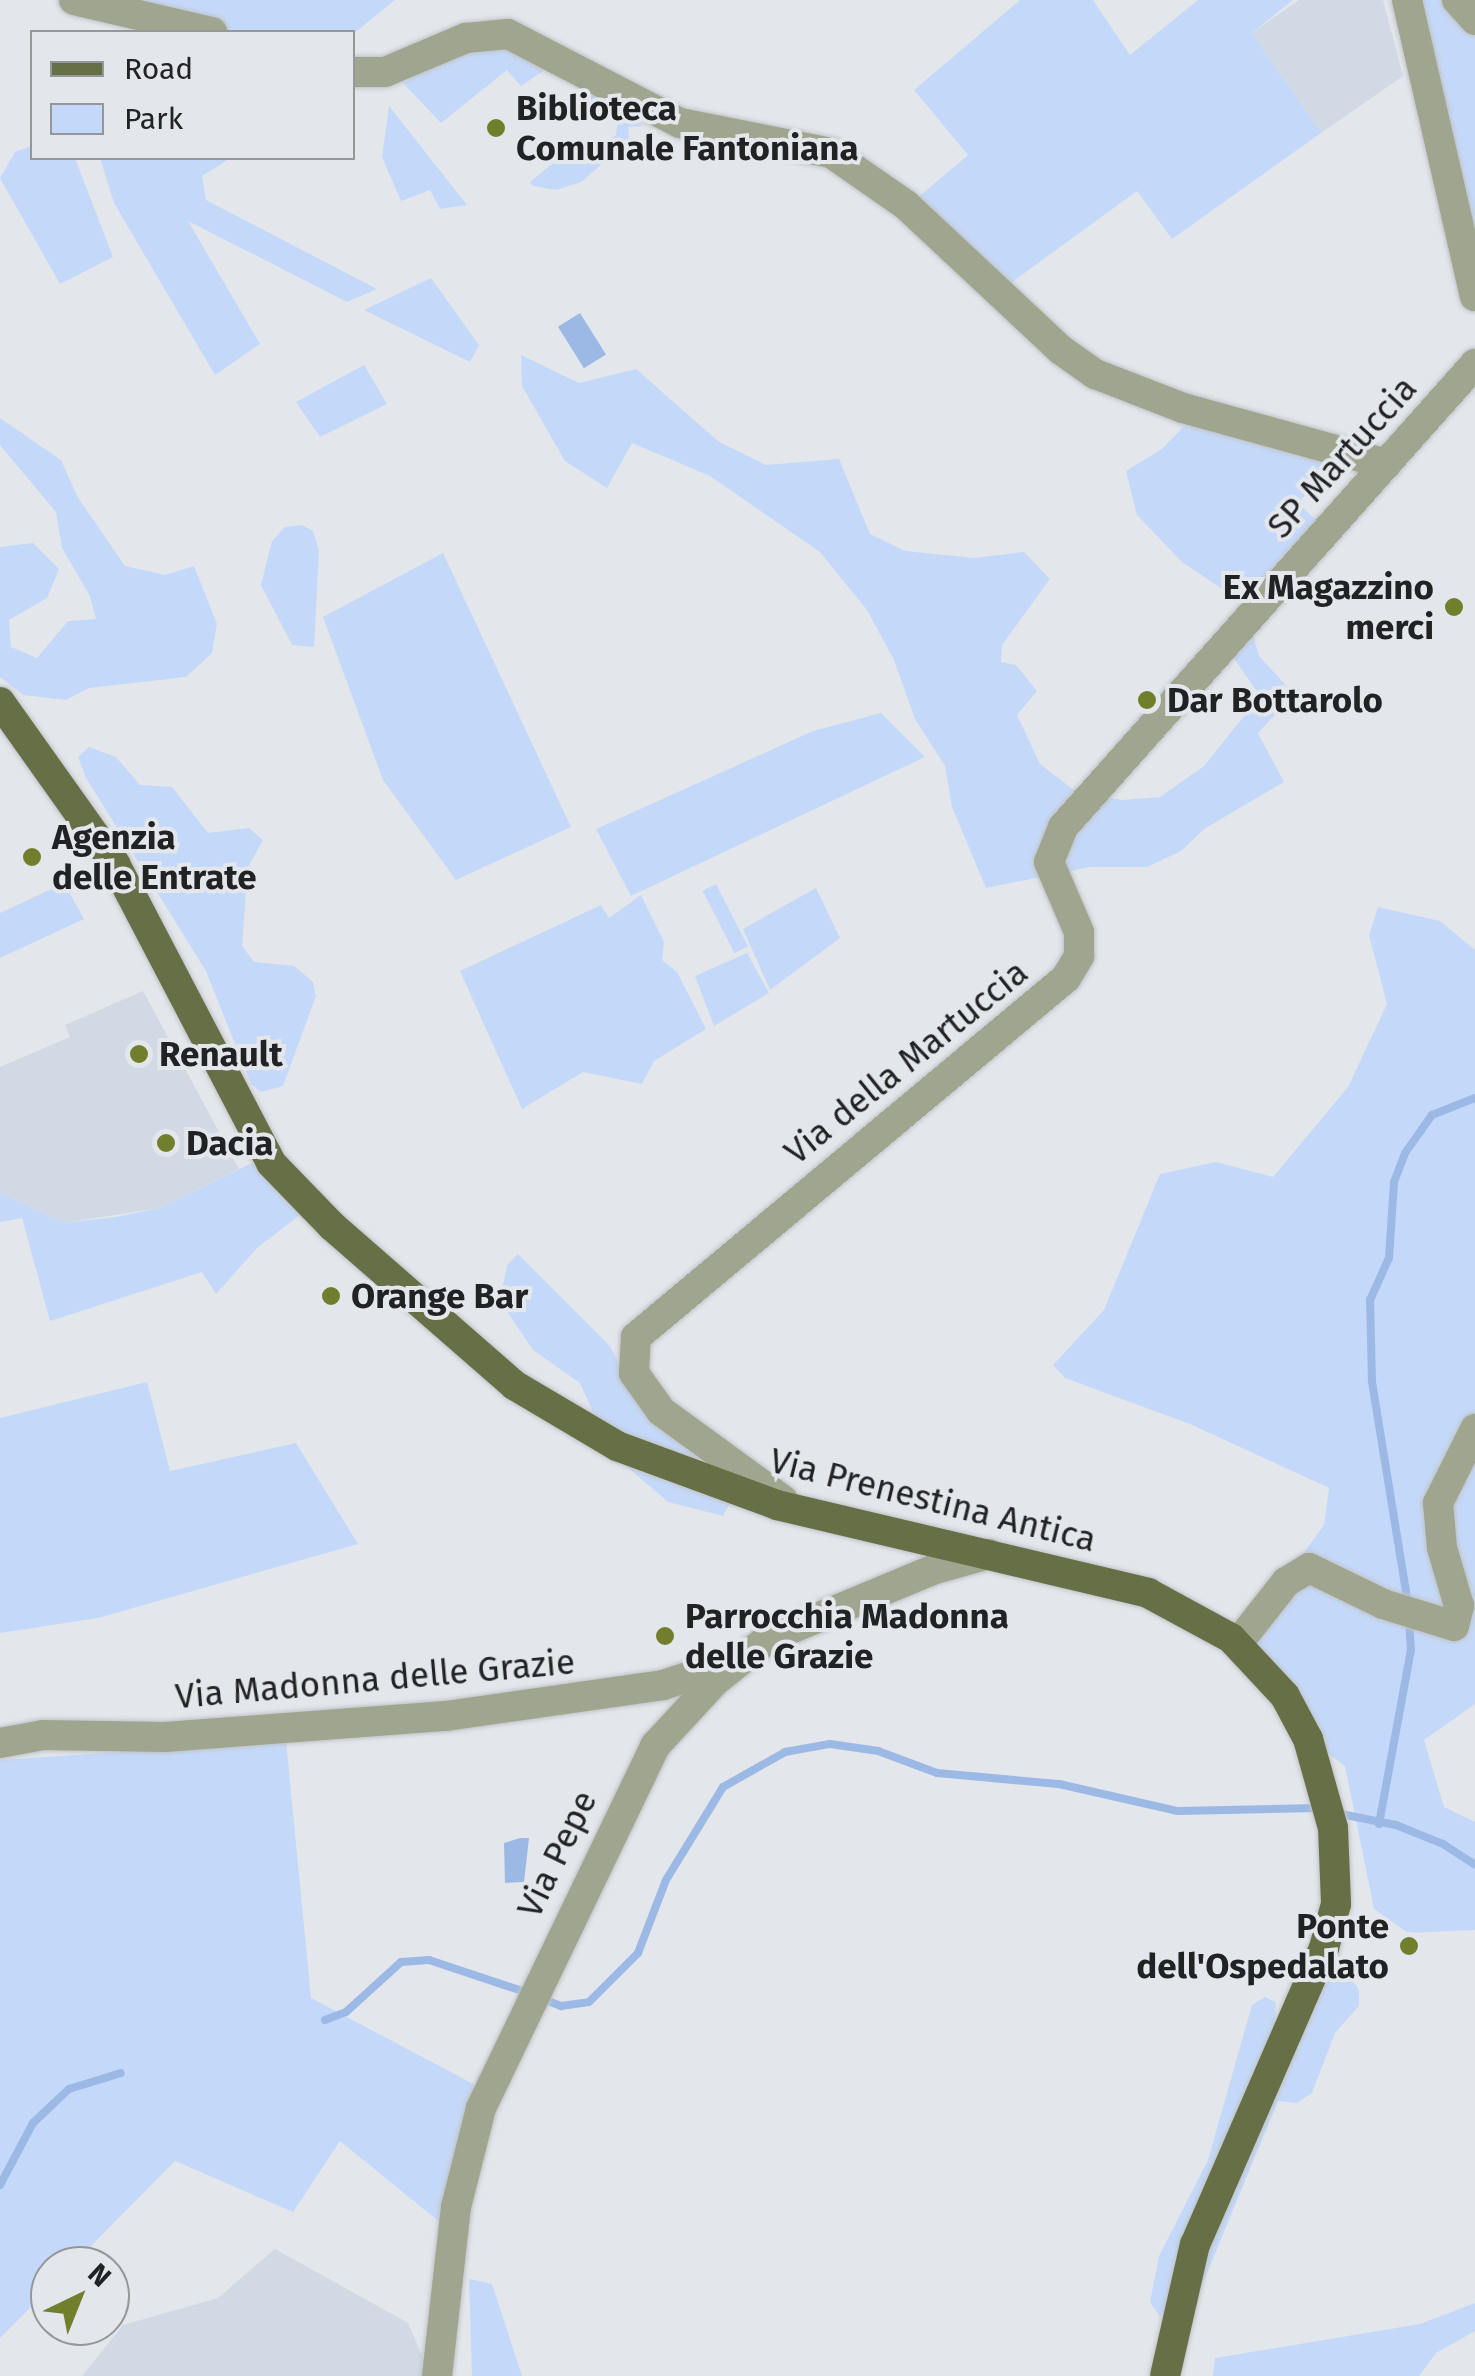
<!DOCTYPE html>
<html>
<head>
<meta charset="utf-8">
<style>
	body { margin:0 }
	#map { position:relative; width:1475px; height:2376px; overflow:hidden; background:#e3e6eb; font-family:"Fira Sans",sans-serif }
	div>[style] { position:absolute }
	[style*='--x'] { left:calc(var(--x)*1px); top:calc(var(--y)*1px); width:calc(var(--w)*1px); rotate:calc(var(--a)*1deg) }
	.built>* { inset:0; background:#d1d9e4 }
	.green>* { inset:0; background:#c4d9f9; transform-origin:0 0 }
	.water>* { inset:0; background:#9cb9e6; transform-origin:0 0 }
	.stream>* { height:8px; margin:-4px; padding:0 4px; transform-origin:4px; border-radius:4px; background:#9cb9e6 }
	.roads { filter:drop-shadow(0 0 2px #c0c3c7) drop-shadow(0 0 2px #c0c3c7) }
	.minor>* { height:30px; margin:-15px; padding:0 15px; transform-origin:15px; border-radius:15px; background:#a0a58f }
	.major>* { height:30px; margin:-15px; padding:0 15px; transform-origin:15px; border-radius:15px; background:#666f46 }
	.dots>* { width:28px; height:28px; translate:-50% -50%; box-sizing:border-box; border:5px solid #e3e6eb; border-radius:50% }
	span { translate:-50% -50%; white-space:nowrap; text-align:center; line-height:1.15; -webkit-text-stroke:8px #e3e6eb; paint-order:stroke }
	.poi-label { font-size:35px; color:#202223; font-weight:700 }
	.left { translate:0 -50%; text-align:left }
	.right { translate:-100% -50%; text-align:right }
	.street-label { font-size:35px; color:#202223 }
	.legend { position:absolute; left:30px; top:30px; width:325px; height:130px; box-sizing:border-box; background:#e3e6eb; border:2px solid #95989b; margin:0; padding:12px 18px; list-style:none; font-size:30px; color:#202223 }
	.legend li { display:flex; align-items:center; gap:20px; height:50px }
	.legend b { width:50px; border:2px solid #95989b }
	.north { position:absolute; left:30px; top:2246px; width:100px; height:100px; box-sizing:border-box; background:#e3e6eb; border:2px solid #95989b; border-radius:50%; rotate:43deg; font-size:28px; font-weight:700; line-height:40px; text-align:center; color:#202223 }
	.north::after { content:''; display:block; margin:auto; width:35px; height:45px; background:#717e2b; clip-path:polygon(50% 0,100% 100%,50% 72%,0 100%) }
</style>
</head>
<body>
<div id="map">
	<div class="built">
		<div style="clip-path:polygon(1299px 0,1383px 0,1403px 76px,1321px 133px,1252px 33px)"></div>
		<div style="clip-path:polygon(143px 991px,239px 1169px,160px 1208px,63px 1223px,0 1192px,0 1067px,70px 1037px,65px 1025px)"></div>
		<div style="clip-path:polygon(275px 2249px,408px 2323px,431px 2376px,82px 2376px,123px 2325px,218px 2298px)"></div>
	</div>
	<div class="green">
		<div style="clip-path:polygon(147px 0,395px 0,353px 34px,151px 32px)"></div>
		<div style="clip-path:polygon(1020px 0,1093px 0,1130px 55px,1198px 0,1293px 0,1252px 33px,1321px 133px,1172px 239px,1137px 191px,1008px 285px,915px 200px,968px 155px,914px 90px)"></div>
		<div style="clip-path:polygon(1421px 0,1443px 0,1475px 36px,1475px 244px)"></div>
		<div style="clip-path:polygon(493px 45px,552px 65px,521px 86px,507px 70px,441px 123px,403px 83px,449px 56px)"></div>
		<div style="clip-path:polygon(590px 87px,632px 110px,642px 126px,628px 127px,629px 140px,581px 182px,556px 190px,533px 186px,530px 182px,584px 138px,601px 145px,616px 135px,618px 117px,610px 108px,592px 106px)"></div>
		<div style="clip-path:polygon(389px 106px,467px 205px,440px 209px,430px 190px,401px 201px,382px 157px)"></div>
		<div style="clip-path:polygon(32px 146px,32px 158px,75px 158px,113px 257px,60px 284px,0 178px,15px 152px)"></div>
		<div style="clip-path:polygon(100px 158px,231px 158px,202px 176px,206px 200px,377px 289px,347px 302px,188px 221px,260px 344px,215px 375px,114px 203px)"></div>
		<div style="clip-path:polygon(431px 278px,479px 345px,470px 362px,364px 310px)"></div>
		<div style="clip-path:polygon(521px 355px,579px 383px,636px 369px,719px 442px,766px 465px,839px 459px,870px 534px,905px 551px,974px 558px,1024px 552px,1050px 579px,1002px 645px,1001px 662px,1016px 665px,1037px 691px,1017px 715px,1040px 764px,1075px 791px,1122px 800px,1160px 797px,1204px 766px,1260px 696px,1233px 657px,1253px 635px,1259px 656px,1294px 694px,1258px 733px,1284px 782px,1204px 829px,1181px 851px,1147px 867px,1090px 867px,986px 888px,952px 807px,945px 766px,915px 719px,894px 660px,867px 610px,820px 552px,710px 476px,632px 443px,607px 488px,565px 461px,522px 386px)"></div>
		<div style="clip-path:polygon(364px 365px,387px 404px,320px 437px,296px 402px)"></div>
		<div style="clip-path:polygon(0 418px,61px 460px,77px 496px,125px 566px,165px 575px,194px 566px,217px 624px,212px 653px,186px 677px,89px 688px,66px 700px,23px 695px,0 677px,0 547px,33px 543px,59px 569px,47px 598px,9px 620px,11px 647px,37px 658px,68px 621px,96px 619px,90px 596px,62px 548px,56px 512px,0 445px)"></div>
		<div style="clip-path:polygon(1188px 422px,1339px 458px,1298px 503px,1318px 522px,1246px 605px,1182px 562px,1137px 515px,1126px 471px,1162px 449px)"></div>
		<div style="clip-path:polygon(302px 525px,313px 531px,319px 551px,314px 647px,292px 645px,261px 585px,272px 541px,285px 527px)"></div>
		<div style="clip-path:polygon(443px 553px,571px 827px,456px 880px,383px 780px,323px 617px)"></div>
		<div style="clip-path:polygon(881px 713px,925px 757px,631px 896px,596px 829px,813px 731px)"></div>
		<div style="clip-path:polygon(89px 747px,116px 757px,140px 785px,172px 787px,208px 833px,249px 828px,263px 840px,248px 867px,242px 946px,254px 962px,294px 966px,313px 982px,316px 996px,283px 1086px,261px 1092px,251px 1084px,206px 971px,86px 778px,78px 757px)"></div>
		<div style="clip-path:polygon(64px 883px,84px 919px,0 958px,0 913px)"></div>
		<div style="left:716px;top:884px;width:70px;height:15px;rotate:63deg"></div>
		<div style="clip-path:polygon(816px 888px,840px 938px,770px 990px,743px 929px)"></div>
		<div style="clip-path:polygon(641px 895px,664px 942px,662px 960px,677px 972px,706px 1029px,654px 1061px,642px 1084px,583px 1072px,522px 1109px,460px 971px,601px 905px,609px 918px)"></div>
		<div style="clip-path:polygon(1378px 907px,1440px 921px,1475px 950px,1475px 1704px,1424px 1740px,1444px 1807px,1475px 1822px,1475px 1930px,1408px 1933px,1374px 1909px,1345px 1766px,1308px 1739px,1238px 1643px,1324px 1525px,1329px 1488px,1190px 1424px,1065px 1378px,1053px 1365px,1104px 1310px,1160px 1174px,1216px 1162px,1273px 1177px,1348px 1087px,1387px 1004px,1369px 935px)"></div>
		<div style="clip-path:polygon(747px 953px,769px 993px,714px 1026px,695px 976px)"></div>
		<div style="clip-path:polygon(258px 1160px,301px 1214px,257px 1248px,216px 1294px,202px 1272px,50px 1321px,22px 1218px,0 1222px,0 1192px,63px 1223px,115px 1217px,160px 1208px)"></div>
		<div style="clip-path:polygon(518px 1254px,610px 1346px,643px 1410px,708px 1462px,730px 1503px,723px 1516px,668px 1502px,611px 1453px,580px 1383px,533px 1350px,500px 1301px,507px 1265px)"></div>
		<div style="clip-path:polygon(147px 1382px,170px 1471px,296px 1443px,358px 1544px,98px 1618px,0 1633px,0 1418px)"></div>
		<div style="clip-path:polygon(286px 1741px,311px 1998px,479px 2087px,447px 2228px,340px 2141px,293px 2212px,175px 2161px,71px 2266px,50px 2266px,50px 2288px,0 2338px,0 1760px)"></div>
		<div style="clip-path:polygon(1325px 1962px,1342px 1963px,1359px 1990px,1359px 2006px,1335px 2033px,1312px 2093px,1297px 2103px,1278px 2101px,1195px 2302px,1160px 2317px,1150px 2302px,1159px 2256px,1208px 2160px,1252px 2005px,1265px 1997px,1276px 2002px,1274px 2033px,1299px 2049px,1305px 2009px)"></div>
		<div style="clip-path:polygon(469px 2279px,492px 2284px,522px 2376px,472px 2376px)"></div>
		<div style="clip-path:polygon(1475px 2303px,1475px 2331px,1436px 2353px,1419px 2376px,1213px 2376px,1215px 2358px,1420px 2324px)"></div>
	</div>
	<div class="water">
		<div style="left:580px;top:313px;width:49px;height:26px;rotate:58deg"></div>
		<div style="clip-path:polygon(520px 1838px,529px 1838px,524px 1882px,505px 1883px,504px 1843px)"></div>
	</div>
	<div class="stream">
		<div style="--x:1408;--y:1604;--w:226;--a:-99.2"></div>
		<div style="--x:1372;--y:1381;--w:81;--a:-91.4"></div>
		<div style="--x:1370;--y:1300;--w:46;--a:-65.7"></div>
		<div style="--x:1389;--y:1258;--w:76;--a:-86.2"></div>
		<div style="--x:1394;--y:1182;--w:31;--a:-69"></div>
		<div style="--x:1405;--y:1153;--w:47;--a:-54.6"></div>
		<div style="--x:1432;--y:1115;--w:46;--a:-21.6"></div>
		<div style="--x:1336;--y:1813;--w:61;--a:11.3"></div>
		<div style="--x:1396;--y:1825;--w:51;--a:22"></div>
		<div style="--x:1443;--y:1844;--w:38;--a:33"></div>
		<div style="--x:1379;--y:1824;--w:177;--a:-79.6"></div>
		<div style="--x:1411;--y:1650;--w:32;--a:-94"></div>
		<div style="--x:541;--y:1998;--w:22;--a:22"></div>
		<div style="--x:561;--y:2006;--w:28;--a:-8"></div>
		<div style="--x:589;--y:2002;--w:69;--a:-45"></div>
		<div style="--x:638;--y:1953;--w:78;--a:-69"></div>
		<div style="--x:666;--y:1880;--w:109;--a:-58.5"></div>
		<div style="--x:723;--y:1787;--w:71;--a:-29.4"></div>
		<div style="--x:785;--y:1752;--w:46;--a:-10.1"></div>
		<div style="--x:830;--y:1744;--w:49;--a:8.3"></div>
		<div style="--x:878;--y:1751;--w:63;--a:20.4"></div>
		<div style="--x:937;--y:1773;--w:122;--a:5.2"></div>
		<div style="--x:1059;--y:1784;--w:122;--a:12.8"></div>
		<div style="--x:1178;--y:1811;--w:140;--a:-1.2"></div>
		<div style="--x:325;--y:2020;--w:22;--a:-21"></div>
		<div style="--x:346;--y:2012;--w:74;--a:-42.3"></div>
		<div style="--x:401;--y:1962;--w:28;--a:-4"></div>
		<div style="--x:429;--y:1960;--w:104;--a:18.4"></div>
		<div style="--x:0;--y:2185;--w:70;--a:-62"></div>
		<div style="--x:33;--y:2123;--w:50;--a:-43.4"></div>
		<div style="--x:69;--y:2089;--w:54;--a:-17.1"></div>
	</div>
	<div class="roads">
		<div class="minor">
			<div style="--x:74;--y:0;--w:142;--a:13.1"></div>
			<div style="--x:1407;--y:0;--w:304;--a:77.1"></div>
			<div style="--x:1457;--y:0;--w:27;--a:48"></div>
			<div style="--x:352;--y:72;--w:33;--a:0"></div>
			<div style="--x:385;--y:72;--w:88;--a:-22.8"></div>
			<div style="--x:466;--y:38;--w:42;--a:-5.4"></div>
			<div style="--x:508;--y:34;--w:194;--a:27.4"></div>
			<div style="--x:680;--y:123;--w:154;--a:11.2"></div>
			<div style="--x:831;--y:153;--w:91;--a:34.7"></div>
			<div style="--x:906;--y:205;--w:212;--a:43.1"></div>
			<div style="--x:1061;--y:350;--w:42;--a:35.2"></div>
			<div style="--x:1095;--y:374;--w:94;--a:21.1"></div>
			<div style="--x:1183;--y:408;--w:211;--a:15.4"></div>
			<div style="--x:783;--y:1500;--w:151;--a:-143.9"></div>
			<div style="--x:661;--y:1411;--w:47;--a:-125.4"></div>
			<div style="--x:634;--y:1373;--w:36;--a:-87"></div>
			<div style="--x:636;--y:1337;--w:560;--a:-39.86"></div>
			<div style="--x:1066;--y:978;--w:26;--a:-59"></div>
			<div style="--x:1079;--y:956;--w:24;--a:-90"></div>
			<div style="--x:1079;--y:932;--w:76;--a:-113.2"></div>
			<div style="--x:1049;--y:862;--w:38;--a:-68"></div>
			<div style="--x:1063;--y:827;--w:620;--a:-48.34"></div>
			<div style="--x:1238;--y:1643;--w:78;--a:-51.8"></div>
			<div style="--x:1286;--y:1582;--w:27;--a:-31"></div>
			<div style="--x:1309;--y:1568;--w:82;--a:25.9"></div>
			<div style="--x:1383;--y:1604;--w:74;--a:17.2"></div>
			<div style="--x:1454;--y:1626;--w:21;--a:-76"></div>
			<div style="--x:1459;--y:1606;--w:60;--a:-106.3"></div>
			<div style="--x:1442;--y:1548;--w:45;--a:-95.1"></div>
			<div style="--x:1438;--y:1503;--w:83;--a:-63.4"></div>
			<div style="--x:0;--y:1743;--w:44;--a:-10.5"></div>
			<div style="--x:43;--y:1735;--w:122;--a:0.9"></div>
			<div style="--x:165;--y:1737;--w:282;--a:-4.3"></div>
			<div style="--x:446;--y:1716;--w:219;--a:-8.1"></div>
			<div style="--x:663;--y:1685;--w:61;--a:-18.1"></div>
			<div style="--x:437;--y:2376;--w:170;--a:-83.6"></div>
			<div style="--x:456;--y:2207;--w:102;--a:-75.8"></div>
			<div style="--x:481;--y:2108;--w:402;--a:-64.3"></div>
			<div style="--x:655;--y:1746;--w:88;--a:-47.3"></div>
			<div style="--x:715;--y:1681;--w:69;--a:-38.5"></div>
			<div style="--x:769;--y:1638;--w:180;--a:-22.6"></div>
			<div style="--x:935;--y:1569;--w:56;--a:-15.5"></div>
		</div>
		<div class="major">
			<div style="--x:0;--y:702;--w:199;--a:54.6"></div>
			<div style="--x:115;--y:864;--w:337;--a:62.4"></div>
			<div style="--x:271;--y:1163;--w:88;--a:45.9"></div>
			<div style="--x:332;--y:1226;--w:242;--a:41.1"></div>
			<div style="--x:514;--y:1385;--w:120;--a:30.6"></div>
			<div style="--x:617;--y:1446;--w:171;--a:20.2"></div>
			<div style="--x:777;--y:1505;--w:381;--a:13.3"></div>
			<div style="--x:1148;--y:1593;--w:94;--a:28.5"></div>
			<div style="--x:1231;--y:1638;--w:79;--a:47"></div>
			<div style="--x:1285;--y:1696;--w:49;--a:61.9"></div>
			<div style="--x:1308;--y:1739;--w:92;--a:74.3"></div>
			<div style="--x:1333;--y:1828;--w:76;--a:87.7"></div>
			<div style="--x:1336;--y:1904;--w:46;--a:105.3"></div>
			<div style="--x:1324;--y:1948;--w:323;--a:113.5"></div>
			<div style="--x:1195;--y:2244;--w:135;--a:102.8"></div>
		</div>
	</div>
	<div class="dots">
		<div style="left:496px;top:128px;background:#717e2b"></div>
		<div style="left:1454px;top:607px;background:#717e2b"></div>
		<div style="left:1147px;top:700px;background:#717e2b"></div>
		<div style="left:32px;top:857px;background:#717e2b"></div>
		<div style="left:139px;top:1054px;background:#717e2b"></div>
		<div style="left:166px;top:1143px;background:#717e2b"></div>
		<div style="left:331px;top:1296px;background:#717e2b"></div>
		<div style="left:665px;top:1636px;background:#717e2b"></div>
		<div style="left:1409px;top:1946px;background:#717e2b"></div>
	</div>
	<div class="poi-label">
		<span class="left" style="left:516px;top:128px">Biblioteca<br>Comunale Fantoniana</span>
		<span class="right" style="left:1434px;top:607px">Ex Magazzino<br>merci</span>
		<span class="left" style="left:1167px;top:700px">Dar Bottarolo</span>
		<span class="left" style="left:52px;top:857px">Agenzia<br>delle Entrate</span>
		<span class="left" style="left:159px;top:1054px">Renault</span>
		<span class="left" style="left:186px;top:1143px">Dacia</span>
		<span class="left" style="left:351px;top:1296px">Orange Bar</span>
		<span class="left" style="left:685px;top:1636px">Parrocchia Madonna<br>delle Grazie</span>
		<span class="right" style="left:1389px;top:1946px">Ponte<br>dell'Ospedalato</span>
	</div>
	<div class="street-label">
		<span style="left:1342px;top:457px;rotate:-48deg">SP Martuccia</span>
		<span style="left:906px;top:1062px;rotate:-39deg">Via della Martuccia</span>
		<span style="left:933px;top:1500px;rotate:14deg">Via Prenestina Antica</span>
		<span style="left:375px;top:1679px;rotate:-5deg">Via Madonna delle Grazie</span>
		<span style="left:557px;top:1854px;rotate:-64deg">Via Pepe</span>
	</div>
	<ul class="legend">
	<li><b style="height:12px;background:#666f46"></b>Road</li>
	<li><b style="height:28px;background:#c4d9f9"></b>Park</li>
	</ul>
	<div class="north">N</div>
</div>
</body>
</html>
